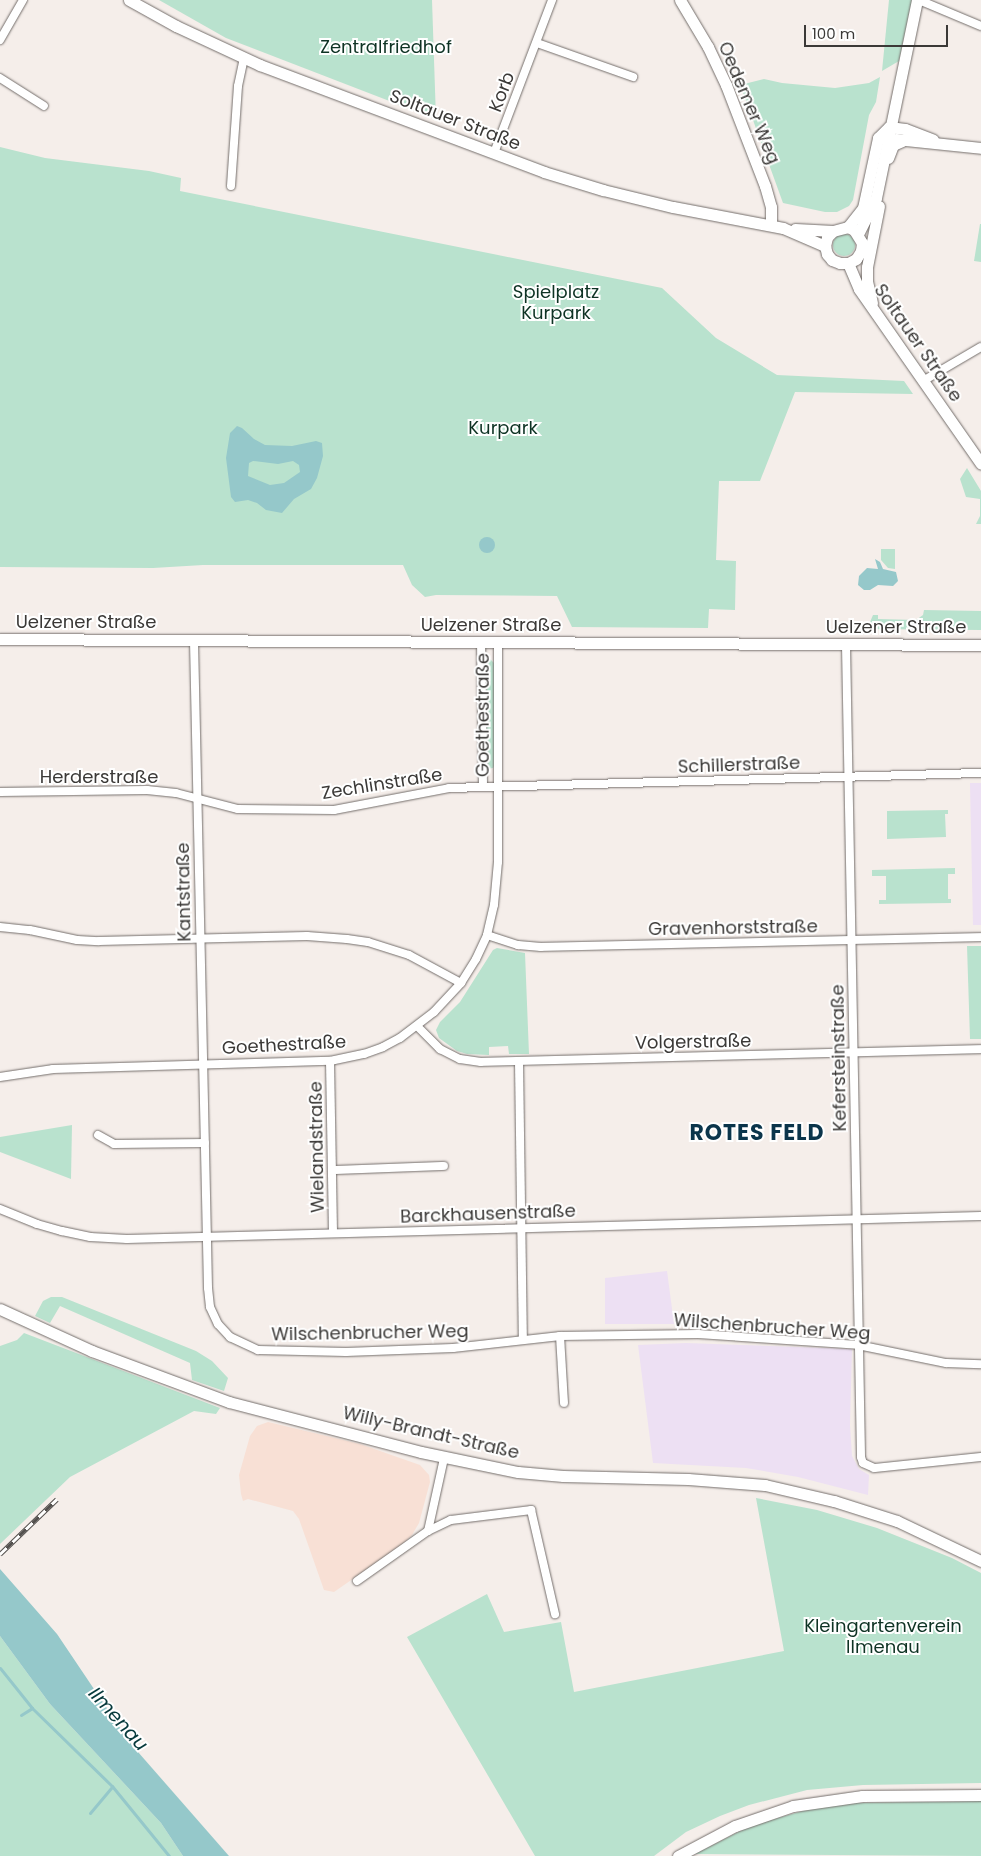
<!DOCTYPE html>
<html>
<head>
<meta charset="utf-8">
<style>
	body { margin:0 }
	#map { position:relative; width:981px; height:1856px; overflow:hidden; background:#f5eeea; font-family:Poppins,sans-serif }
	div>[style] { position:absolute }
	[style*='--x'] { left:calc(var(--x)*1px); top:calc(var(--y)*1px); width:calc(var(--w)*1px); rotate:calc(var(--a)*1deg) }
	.commercial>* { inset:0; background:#f8e0d5 }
	.education>* { inset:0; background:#ede0f3 }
	.green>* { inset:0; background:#b9e2ce }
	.round { border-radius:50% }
	.water>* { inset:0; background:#95c8ca }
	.stream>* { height:3px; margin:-1.5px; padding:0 1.5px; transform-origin:1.5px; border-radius:1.5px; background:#95c8ca }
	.roads { filter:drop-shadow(0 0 1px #746e6b) drop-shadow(0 0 1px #746e6b) }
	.street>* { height:8px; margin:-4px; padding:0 4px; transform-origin:4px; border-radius:4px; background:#fff }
	.secondary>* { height:11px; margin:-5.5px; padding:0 5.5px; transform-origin:5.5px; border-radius:5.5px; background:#fff }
	.rail>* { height:5px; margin-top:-2.5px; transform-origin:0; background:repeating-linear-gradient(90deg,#fff 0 9px,#53504e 0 18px); box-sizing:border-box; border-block:1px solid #53504e }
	span { translate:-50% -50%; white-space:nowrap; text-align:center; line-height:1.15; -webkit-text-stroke:4px #fff; paint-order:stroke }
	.park-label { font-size:18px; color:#0e3324 }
	.street-label { font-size:18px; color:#3b3937 }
	.water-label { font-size:19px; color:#073a3c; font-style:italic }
	.district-label { font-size:22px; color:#0b354b; font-weight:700; letter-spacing:1px }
	.scale { position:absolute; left:804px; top:25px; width:144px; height:22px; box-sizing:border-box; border:2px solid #3b3937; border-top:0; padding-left:6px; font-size:15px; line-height:18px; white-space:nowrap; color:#3b3937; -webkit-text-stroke:4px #fff; paint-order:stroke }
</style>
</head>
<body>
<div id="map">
	<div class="commercial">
		<div style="clip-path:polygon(268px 1422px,360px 1444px,420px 1465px,429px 1475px,430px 1482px,419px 1523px,412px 1535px,403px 1544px,334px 1592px,324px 1590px,299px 1519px,293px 1511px,248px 1499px,243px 1501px,241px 1494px,239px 1475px,250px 1436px,257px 1426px)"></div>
	</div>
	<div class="education">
		<div style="clip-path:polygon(970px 783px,981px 783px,981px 925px,973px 925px)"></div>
		<div style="clip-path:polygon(667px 1271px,674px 1324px,605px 1324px,605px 1278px)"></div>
		<div style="clip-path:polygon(686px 1343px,852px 1349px,850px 1425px,852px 1456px,859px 1469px,869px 1475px,868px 1495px,798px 1477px,746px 1468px,653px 1463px,638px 1345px)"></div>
	</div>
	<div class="green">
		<div style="clip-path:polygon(159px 0,432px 0,436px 119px,226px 38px)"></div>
		<div style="clip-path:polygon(889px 0,912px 0,899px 61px,882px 71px)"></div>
		<div style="clip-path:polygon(880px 77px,876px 102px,869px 115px,853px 200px,849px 206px,837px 212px,825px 212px,783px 203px,741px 87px,744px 84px,764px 79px,782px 83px,835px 88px,869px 83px)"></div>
		<div style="clip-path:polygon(0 147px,45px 158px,149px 171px,181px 178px,180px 191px,662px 288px,716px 338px,777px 375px,904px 381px,913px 394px,795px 392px,760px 481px,719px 481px,716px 560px,736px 561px,735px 610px,709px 609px,708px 628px,572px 627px,557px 596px,436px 595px,425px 597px,412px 585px,403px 565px,203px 565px,153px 568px,0 567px)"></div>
		<div style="clip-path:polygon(980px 224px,981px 224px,981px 262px,974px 261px)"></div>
		<div class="round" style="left:833px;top:234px;width:22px;height:22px"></div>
		<div style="clip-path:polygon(967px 468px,981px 491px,981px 524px,976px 524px,980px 516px,980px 499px,966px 497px,960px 479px)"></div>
		<div style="clip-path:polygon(881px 549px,895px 549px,895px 569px,888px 568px,881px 560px)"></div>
		<div style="clip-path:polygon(924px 610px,981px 611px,981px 630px,867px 629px,873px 615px,878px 615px,878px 619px,916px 620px,923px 615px)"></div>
		<div style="clip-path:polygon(489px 658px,494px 663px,495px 764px,493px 768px,487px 769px,485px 767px,484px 663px)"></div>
		<div style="clip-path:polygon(948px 810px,948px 814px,945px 814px,946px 837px,887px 839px,887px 811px)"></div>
		<div style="clip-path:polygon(955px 868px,955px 874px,948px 874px,948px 899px,951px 899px,951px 903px,879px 904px,879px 900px,886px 900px,886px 876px,872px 876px,872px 870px)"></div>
		<div style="clip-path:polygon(967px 946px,981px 946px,981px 1039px,970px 1039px)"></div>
		<div style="clip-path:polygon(497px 948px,525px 953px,529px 1054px,509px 1054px,508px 1046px,489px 1047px,489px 1055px,467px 1054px,457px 1051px,439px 1038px,436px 1030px,440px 1022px,460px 1002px,493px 950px)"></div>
		<div style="clip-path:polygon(72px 1125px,71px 1179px,0 1152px,0 1137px)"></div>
		<div style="clip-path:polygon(51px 1297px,62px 1297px,196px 1351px,212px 1361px,228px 1378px,224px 1391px,192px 1380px,190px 1363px,60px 1306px,50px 1323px,35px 1316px,43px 1301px)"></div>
		<div style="clip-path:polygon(24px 1333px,220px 1408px,216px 1414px,194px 1411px,70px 1477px,0 1544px,0 1346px,17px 1340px)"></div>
		<div style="clip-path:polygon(756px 1498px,817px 1510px,877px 1528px,952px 1558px,981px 1573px,981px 1783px,863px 1785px,807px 1790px,749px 1805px,720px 1816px,686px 1832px,654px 1856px,535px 1856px,407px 1637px,487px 1594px,504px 1632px,561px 1622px,574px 1692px,784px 1651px)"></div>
		<div style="clip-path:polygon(0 1636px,50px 1704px,161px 1823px,183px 1856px,0 1856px)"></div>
		<div style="clip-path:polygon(981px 1801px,981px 1856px,695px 1854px,750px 1826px,813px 1808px,850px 1803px)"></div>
	</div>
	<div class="water">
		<div style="clip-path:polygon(evenodd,237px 426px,242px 428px,254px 439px,265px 445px,292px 446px,316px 441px,322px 443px,323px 456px,317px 478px,311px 489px,294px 499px,282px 513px,266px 510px,257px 503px,248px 500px,235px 502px,231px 497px,226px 458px,230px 433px,237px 426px,253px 461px,278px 464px,293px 461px,299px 465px,300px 472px,284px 483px,270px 485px,248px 476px,249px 463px,253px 461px)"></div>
		<div class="round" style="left:479px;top:537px;width:16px;height:16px"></div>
		<div style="clip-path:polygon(875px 559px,880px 562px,883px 569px,896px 572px,898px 581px,893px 586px,878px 585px,870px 590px,864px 590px,858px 585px,859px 576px,867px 568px,878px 569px)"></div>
		<div style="clip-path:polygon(0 1569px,57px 1634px,131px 1744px,229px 1856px,183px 1856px,161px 1823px,50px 1704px,0 1636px)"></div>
	</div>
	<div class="stream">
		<div style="--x:0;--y:1668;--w:51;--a:51.3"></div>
		<div style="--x:32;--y:1708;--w:112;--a:44.3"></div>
		<div style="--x:112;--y:1786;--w:90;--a:50.8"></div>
		<div style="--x:21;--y:1715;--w:13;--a:-32"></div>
		<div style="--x:90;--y:1813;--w:34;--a:-50"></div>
	</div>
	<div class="roads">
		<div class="street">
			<div style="--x:919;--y:0;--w:67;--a:22.8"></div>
			<div style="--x:0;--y:40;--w:46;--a:-60.1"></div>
			<div style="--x:537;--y:43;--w:102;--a:19.5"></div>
			<div style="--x:0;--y:78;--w:52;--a:32.5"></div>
			<div style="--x:494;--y:153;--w:164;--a:-69.2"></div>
			<div style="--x:231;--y:186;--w:100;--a:-86"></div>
			<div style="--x:238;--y:86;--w:29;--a:-78"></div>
			<div style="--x:923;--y:381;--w:67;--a:-30.4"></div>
			<div style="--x:194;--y:641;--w:647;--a:88.76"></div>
			<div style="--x:208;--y:1288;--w:19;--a:84"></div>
			<div style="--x:210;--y:1307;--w:19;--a:65"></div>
			<div style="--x:218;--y:1324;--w:18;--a:47"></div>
			<div style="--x:230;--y:1337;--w:31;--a:25"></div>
			<div style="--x:258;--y:1350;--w:88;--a:1.3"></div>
			<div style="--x:346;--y:1352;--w:107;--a:-2.1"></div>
			<div style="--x:453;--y:1348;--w:108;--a:-6.4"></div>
			<div style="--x:560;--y:1336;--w:138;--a:-0.8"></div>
			<div style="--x:698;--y:1334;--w:160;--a:3.9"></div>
			<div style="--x:858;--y:1345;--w:90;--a:11.6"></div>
			<div style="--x:946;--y:1363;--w:35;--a:2"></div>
			<div style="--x:481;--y:642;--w:145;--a:89.2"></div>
			<div style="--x:846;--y:645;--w:812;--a:88.94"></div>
			<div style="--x:861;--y:1457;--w:6;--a:72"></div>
			<div style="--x:863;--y:1463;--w:12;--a:24"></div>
			<div style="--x:874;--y:1468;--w:108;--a:-5.9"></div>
			<div style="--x:0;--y:792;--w:147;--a:-0.8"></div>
			<div style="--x:147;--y:790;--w:29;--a:6"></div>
			<div style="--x:176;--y:793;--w:64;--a:14.5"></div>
			<div style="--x:238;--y:809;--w:96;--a:0.6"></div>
			<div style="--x:334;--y:810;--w:117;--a:-10.8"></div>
			<div style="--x:449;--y:788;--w:532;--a:-1.62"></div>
			<div style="--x:0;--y:927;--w:30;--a:6"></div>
			<div style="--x:30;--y:930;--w:48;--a:12"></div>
			<div style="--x:77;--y:940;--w:22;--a:3"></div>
			<div style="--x:99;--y:941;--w:208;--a:-1.4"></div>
			<div style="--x:307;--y:936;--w:40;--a:4.3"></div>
			<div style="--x:347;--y:939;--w:21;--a:8"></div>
			<div style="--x:368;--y:942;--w:43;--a:17.6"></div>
			<div style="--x:409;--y:955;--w:59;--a:28.3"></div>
			<div style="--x:487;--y:935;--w:33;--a:18"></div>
			<div style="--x:518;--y:945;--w:23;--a:5"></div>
			<div style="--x:541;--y:947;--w:440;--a:-1.3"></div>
			<div style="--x:417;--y:1026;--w:33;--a:45"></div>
			<div style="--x:440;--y:1049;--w:22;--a:27"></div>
			<div style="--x:460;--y:1059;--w:21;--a:8"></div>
			<div style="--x:481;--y:1062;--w:500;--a:-1.49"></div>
			<div style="--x:330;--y:1061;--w:172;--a:89"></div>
			<div style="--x:519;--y:1062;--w:277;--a:89.2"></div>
			<div style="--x:0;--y:1077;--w:54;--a:-8.6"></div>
			<div style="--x:53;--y:1069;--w:277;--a:-1.7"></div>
			<div style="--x:330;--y:1061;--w:35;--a:-12"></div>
			<div style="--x:364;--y:1054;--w:20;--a:-20"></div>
			<div style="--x:383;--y:1047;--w:19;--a:-28"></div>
			<div style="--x:400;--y:1038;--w:43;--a:-37.4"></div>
			<div style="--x:434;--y:1012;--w:40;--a:-47"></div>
			<div style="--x:461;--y:983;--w:28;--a:-58"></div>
			<div style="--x:476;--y:959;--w:26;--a:-65"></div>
			<div style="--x:487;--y:935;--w:31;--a:-77"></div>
			<div style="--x:494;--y:905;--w:43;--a:-84.7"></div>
			<div style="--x:498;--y:862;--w:219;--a:-90"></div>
			<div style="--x:98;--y:1135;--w:18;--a:29"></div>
			<div style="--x:114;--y:1144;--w:91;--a:-0.6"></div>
			<div style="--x:333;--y:1170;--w:111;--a:-2.1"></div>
			<div style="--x:0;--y:1209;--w:40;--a:22"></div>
			<div style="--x:37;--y:1224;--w:26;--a:16"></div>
			<div style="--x:62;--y:1231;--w:29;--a:12"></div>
			<div style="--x:90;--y:1237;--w:37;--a:3"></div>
			<div style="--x:127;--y:1239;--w:854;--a:-1.54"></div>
			<div style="--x:560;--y:1336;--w:67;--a:86.6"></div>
			<div style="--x:428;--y:1531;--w:25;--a:-26"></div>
			<div style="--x:451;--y:1520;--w:81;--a:-7.1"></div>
			<div style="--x:531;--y:1510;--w:107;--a:77"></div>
			<div style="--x:357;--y:1581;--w:87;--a:-35.2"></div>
			<div style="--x:428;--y:1531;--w:75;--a:-77.6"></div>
		</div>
		<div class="secondary">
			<div style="--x:129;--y:0;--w:54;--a:29"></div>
			<div style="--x:176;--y:26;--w:93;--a:24.9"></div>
			<div style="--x:260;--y:65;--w:303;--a:20.6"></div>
			<div style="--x:544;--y:172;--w:62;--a:17"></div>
			<div style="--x:603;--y:190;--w:72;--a:13.7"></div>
			<div style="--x:673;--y:207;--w:112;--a:10.8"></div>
			<div style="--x:783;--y:228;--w:46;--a:23.2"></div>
			<div style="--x:680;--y:0;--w:55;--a:59.2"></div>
			<div style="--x:708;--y:47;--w:42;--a:64.7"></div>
			<div style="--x:726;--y:85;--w:108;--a:68.9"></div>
			<div style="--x:765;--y:186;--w:22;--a:74"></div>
			<div style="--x:771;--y:207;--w:18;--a:90"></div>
			<div style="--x:889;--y:127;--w:16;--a:7"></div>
			<div style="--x:905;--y:129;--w:30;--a:21"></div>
			<div style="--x:896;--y:139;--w:85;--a:6"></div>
			<div style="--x:888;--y:158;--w:14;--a:-69"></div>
			<div style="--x:893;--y:145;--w:10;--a:-24"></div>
			<div style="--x:848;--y:227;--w:24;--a:-52"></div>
			<div style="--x:863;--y:208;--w:72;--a:-77.9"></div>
			<div style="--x:878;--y:138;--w:16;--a:-45"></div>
			<div style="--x:795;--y:229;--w:38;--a:3"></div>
			<div style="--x:833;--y:231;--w:16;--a:-15"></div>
			<div style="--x:848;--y:227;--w:7;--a:27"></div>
			<div style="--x:854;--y:230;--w:15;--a:58"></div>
			<div style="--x:862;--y:243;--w:8;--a:97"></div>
			<div style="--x:861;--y:251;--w:9;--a:122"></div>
			<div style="--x:856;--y:259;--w:9;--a:153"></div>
			<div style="--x:848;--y:263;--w:8;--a:180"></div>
			<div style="--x:840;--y:263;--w:9;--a:-159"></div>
			<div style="--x:832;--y:260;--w:8;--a:-130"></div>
			<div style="--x:827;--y:254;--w:8;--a:-104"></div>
			<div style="--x:825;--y:246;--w:9;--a:-77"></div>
			<div style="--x:827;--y:237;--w:8;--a:-45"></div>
			<div style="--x:858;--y:234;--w:40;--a:-63.4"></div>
			<div style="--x:876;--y:198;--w:202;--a:-78.3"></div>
			<div style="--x:848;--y:263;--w:28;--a:67"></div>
			<div style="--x:859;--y:289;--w:213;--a:55.1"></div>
			<div style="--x:872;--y:303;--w:23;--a:-103"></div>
			<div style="--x:867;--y:281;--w:14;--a:-90"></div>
			<div style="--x:867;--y:267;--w:62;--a:-78.9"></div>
			<div style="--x:0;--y:639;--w:981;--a:0.35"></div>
			<div style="--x:0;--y:1309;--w:101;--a:24.5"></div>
			<div style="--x:92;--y:1351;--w:146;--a:20.4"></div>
			<div style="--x:229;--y:1402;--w:198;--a:14.6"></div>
			<div style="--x:421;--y:1452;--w:99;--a:11.7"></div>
			<div style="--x:518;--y:1472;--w:45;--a:5.1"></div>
			<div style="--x:563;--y:1476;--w:125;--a:1.4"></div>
			<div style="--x:688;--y:1479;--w:77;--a:4.5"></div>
			<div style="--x:765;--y:1485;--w:71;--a:13.1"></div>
			<div style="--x:834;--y:1501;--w:66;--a:17.6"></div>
			<div style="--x:897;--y:1521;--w:93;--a:25.5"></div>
			<div style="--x:678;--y:1856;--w:64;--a:-27.8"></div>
			<div style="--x:735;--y:1826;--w:61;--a:-19"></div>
			<div style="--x:793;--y:1806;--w:70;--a:-8.2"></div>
			<div style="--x:862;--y:1796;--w:119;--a:-0.5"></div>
		</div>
	</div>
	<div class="rail">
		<div style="--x:0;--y:1554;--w:79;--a:-44"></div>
	</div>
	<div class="park-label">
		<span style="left:386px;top:47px">Zentralfriedhof</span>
		<span style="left:556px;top:303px">Spielplatz<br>Kurpark</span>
		<span style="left:503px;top:428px">Kurpark</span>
		<span style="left:883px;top:1637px">Kleingartenverein<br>Ilmenau</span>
	</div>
	<div class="street-label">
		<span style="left:502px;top:92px;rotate:-69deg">Korb</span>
		<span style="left:749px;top:103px;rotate:67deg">Oedemer Weg</span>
		<span style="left:455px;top:120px;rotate:21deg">Soltauer Straße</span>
		<span style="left:918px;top:343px;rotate:55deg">Soltauer Straße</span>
		<span style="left:86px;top:622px">Uelzener Straße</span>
		<span style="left:491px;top:625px">Uelzener Straße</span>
		<span style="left:896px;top:627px">Uelzener Straße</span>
		<span style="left:483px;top:715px;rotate:-90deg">Goethestraße</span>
		<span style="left:739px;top:765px;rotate:-2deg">Schillerstraße</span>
		<span style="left:99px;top:777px">Herderstraße</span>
		<span style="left:382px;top:784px;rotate:-9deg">Zechlinstraße</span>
		<span style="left:184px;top:892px;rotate:-91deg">Kantstraße</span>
		<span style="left:733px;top:928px;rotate:-1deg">Gravenhorststraße</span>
		<span style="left:693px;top:1042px;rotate:-1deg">Volgerstraße</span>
		<span style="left:284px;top:1045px;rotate:-3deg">Goethestraße</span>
		<span style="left:839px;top:1058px;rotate:-91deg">Kefersteinstraße</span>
		<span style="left:317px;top:1147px;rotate:-91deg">Wielandstraße</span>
		<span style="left:488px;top:1214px;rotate:-2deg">Barckhausenstraße</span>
		<span style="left:772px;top:1327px;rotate:4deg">Wilschenbrucher Weg</span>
		<span style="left:370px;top:1333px;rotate:-1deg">Wilschenbrucher Weg</span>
		<span style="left:431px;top:1433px;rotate:13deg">Willy-Brandt-Straße</span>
	</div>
	<div class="water-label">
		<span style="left:118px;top:1719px;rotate:48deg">Ilmenau</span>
	</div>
	<div class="district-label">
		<span style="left:757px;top:1133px">ROTES FELD</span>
	</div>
	<div class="scale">100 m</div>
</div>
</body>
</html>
